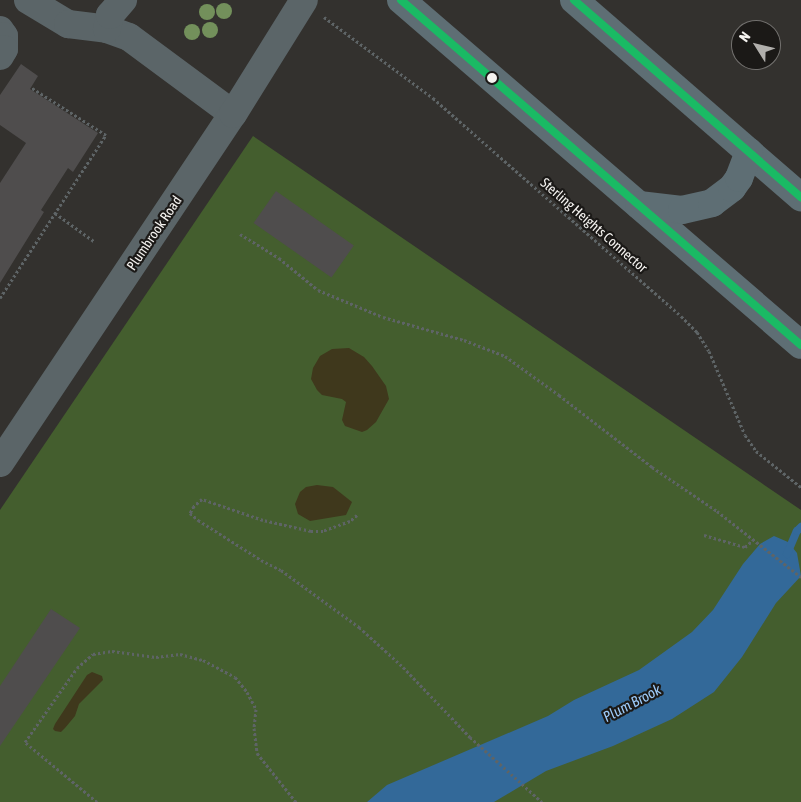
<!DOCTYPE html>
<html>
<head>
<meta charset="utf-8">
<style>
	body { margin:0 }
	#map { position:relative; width:801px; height:802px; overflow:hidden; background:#33312e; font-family:"Asap Condensed",sans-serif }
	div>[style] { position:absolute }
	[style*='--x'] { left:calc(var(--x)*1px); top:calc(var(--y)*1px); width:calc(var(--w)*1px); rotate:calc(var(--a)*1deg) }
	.green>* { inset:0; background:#445e2e }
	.sand>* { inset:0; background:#3f381c }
	.water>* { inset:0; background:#336999 }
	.stream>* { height:8px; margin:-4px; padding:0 4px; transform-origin:4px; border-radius:4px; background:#336999 }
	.building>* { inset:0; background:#4f4d4d; transform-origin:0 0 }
	.path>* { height:3px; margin-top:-1.5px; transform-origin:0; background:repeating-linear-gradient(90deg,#5e6466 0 2.5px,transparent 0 5px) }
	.minor>* { height:28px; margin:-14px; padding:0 14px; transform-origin:14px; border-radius:14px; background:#5b6568 }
	.major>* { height:28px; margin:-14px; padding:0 14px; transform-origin:14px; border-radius:14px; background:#5e6e74 }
	.bus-1>* { height:8px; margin:-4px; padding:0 4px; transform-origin:4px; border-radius:4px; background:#1aba64 }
	.trees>* { width:16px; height:16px; margin:-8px; border-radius:50%; background:#73905b }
	.dots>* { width:14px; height:14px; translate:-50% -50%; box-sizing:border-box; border:2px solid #1b1917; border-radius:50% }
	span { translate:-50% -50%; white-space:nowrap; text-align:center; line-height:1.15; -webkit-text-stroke:4.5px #1b1917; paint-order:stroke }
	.street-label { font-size:14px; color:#f5f3f0 }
	.water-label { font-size:15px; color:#9dcbfa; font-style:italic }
	.north { position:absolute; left:731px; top:20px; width:50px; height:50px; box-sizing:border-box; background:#1b1917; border:1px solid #72706e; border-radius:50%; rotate:306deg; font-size:14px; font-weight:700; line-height:20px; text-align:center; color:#f5f3f0 }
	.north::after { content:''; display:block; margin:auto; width:18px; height:22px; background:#b1afac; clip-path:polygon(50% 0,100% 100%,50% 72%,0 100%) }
</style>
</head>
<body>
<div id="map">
	<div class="green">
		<div style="clip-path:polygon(253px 136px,801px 510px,801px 802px,0 802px,0 510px)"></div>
	</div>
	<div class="sand">
		<div style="clip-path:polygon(349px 348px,364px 357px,372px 366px,386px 386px,389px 399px,376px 422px,367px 430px,362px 432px,345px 426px,342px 420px,346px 402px,342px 399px,322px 395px,317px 390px,311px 379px,313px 368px,320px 356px,332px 349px)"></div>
		<div style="clip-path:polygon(317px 485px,333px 487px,352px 502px,346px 515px,310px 521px,298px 514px,295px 504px,300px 492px,306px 487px)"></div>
		<div style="clip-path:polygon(92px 672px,102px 676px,103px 680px,79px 704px,75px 716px,65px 728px,61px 732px,55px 731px,53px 729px,55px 724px,87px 675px)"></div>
	</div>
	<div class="water">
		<div style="clip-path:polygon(774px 536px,788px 542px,797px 553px,801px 576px,776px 603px,742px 657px,714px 692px,672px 719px,613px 746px,546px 771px,494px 802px,367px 802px,387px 785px,548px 716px,574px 700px,639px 670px,692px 632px,713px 610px,743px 564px,760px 544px)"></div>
	</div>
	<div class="stream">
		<div style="--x:787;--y:554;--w:25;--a:-67"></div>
		<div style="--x:797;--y:531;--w:6;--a:-45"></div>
	</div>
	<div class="building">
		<div style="clip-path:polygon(21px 64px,38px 76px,30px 89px,98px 133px,73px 172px,68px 168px,41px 210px,44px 212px,0 283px,0 183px,26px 143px,0 125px,0 95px)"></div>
		<div style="left:276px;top:191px;width:95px;height:39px;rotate:35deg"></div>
		<div style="clip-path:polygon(51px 609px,80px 628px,0 746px,0 686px)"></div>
	</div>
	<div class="path">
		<div style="--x:324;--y:17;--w:136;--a:36.6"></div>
		<div style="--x:433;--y:98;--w:330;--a:41.3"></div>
		<div style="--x:681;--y:316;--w:23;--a:45"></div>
		<div style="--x:697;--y:332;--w:22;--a:58"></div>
		<div style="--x:709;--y:351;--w:91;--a:66.8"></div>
		<div style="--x:745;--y:435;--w:19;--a:55"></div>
		<div style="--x:756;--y:451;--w:58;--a:38.7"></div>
		<div style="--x:55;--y:213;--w:49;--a:35.9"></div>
		<div style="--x:240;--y:234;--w:46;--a:31.6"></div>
		<div style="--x:279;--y:258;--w:50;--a:39.4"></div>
		<div style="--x:318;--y:290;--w:70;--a:22.6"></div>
		<div style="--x:383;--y:317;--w:84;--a:15.9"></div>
		<div style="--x:464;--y:340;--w:44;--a:21.3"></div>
		<div style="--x:505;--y:356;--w:67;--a:35.8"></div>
		<div style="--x:559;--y:395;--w:118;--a:37.7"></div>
		<div style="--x:652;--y:467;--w:78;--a:34.1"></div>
		<div style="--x:717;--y:511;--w:107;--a:38.2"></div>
		<div style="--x:0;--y:298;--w:194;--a:-57"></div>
		<div style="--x:106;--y:135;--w:88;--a:-147.6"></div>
		<div style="--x:357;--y:515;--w:9;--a:139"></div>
		<div style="--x:350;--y:521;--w:29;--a:160"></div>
		<div style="--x:323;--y:531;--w:12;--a:180"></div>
		<div style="--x:311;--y:531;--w:49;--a:-167.1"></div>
		<div style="--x:263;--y:520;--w:65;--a:-161"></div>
		<div style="--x:202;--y:499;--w:11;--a:139"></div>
		<div style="--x:194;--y:506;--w:8;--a:120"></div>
		<div style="--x:190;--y:513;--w:11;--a:41"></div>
		<div style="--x:198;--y:520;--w:75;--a:32.4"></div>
		<div style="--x:261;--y:560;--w:22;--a:27"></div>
		<div style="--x:281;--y:570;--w:97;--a:36.2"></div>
		<div style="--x:359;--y:627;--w:59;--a:42.3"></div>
		<div style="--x:403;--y:667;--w:97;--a:46.3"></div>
		<div style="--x:470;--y:737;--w:97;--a:42.1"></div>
		<div style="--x:704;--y:535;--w:43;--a:16.3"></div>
		<div style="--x:745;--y:547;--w:9;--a:-41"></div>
		<div style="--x:97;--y:802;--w:94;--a:-140.2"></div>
		<div style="--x:25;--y:742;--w:90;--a:-54.9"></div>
		<div style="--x:77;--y:668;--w:21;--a:-41"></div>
		<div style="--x:93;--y:654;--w:19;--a:-9"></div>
		<div style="--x:112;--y:651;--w:44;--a:7.8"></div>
		<div style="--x:156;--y:657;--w:24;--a:-7"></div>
		<div style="--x:180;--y:654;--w:24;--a:15"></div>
		<div style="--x:203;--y:660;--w:36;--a:28"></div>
		<div style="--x:235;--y:677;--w:19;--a:51"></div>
		<div style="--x:247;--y:692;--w:19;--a:62"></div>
		<div style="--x:256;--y:709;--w:19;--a:96"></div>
		<div style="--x:254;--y:728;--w:25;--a:83"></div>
		<div style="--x:257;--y:753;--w:63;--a:51.5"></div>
	</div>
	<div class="minor">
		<div style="--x:28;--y:0;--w:47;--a:31"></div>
		<div style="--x:68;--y:24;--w:39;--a:7"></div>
		<div style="--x:107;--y:29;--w:23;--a:20"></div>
		<div style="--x:129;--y:37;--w:129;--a:36.5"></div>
		<div style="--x:107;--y:29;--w:14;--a:-78"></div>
		<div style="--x:110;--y:15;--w:20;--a:-49"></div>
		<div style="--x:0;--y:30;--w:7;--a:56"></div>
		<div style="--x:4;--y:36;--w:13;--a:90"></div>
		<div style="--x:4;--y:49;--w:8;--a:120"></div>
		<div style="--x:0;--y:463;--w:420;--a:-56.3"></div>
		<div style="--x:233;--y:114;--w:134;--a:-58.1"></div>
	</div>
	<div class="major">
		<div style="--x:401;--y:0;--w:528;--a:40.78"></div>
		<div style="--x:574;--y:0;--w:301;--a:41"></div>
		<div style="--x:639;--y:205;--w:43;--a:6.6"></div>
		<div style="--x:682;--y:210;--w:31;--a:-13"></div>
		<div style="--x:712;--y:203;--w:25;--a:-37"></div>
		<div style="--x:732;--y:188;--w:12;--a:-55"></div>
		<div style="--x:739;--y:178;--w:28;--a:-69"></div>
	</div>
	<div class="bus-1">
		<div style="--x:401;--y:0;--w:528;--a:40.78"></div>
		<div style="--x:574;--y:0;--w:301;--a:41"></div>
	</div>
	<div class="trees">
		<div style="left:224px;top:11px"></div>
		<div style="left:207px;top:12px"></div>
		<div style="left:210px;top:30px"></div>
		<div style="left:192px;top:32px"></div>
	</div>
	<div class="dots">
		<div style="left:492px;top:78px;background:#f5f3f0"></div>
	</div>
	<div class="street-label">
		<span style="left:594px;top:225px;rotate:41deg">Sterling Heights Connector</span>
		<span style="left:154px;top:233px;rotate:-56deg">Plumbrook Road</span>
	</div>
	<div class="water-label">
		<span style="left:632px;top:703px;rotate:-28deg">Plum Brook</span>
	</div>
	<div class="north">N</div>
</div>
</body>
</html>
